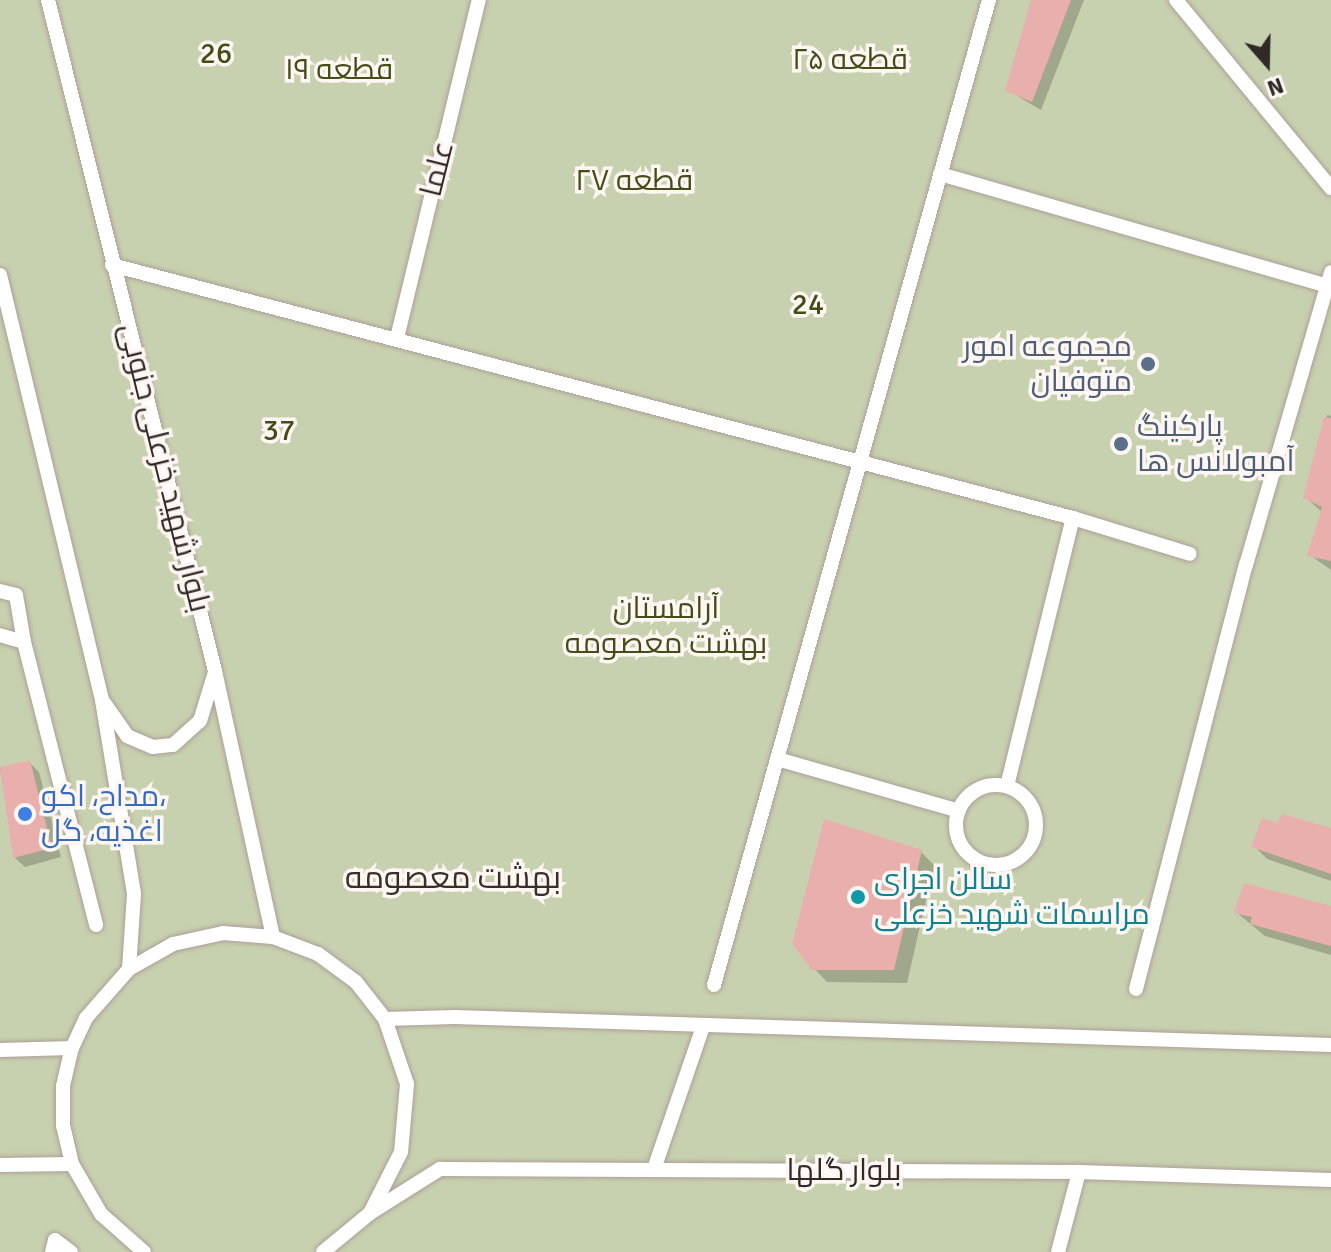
<!DOCTYPE html>
<html>
<head>
<meta charset="utf-8">
<style>
	body { margin:0 }
	#map { position:relative; width:1331px; height:1252px; overflow:hidden; background:#fdf6f3; font-family:Signika,Cairo,sans-serif }
	div>[style] { position:absolute }
	[style*='--x'] { left:calc(var(--x)*1px); top:calc(var(--y)*1px); width:calc(var(--w)*1px); rotate:calc(var(--a)*1deg) }
	.green>* { inset:0; background:#c8d1af; transform-origin:0 0 }
	.shadow>* { inset:0; background:#0003 }
	.building>* { inset:0; background:#e9afac }
	.roads { filter:drop-shadow(0 0 2px #ae9f98) drop-shadow(0 0 2px #ae9f98) }
	.lane>* { height:14px; margin:-7px; padding:0 7px; transform-origin:7px; border-radius:7px; background:#fff }
	.lane>.ring { margin:-7px; padding:0; box-sizing:content-box; background:none; border:14px solid #fff; border-radius:50% }
	.dots>* { width:22px; height:22px; translate:-50% -50%; box-sizing:border-box; border:4px solid #fdf6f3; border-radius:50% }
	span { translate:-50% -50%; white-space:nowrap; text-align:center; line-height:1.15; -webkit-text-stroke:7px #fdf6f3; paint-order:stroke }
	.park-label { font-size:30px; color:#434d16 }
	.street-label { font-size:30px; color:#302a27 }
	.service-label { font-size:30px; color:#4e5e75 }
	.right { translate:-100% -50%; text-align:right }
	.left { translate:0 -50%; text-align:left }
	.shop-label { font-size:30px; color:#366cbe }
	.culture-label { font-size:30px; color:#0d838f }
	.neighbourhood-label { font-size:32px; color:#3a2e28 }
	.north { position:absolute; left:1227px; top:24px; width:80px; height:80px; -webkit-text-stroke:6px #fdf6f3; paint-order:stroke; rotate:160deg; font-size:22px; font-weight:700; line-height:32px; text-align:center; color:#302a27 }
	.north::after { content:''; display:block; margin:auto; width:28px; height:36px; background:#302a27; clip-path:polygon(50% 0,100% 100%,50% 72%,0 100%) }
</style>
</head>
<body>
<div id="map">
	<div class="green">
		<div style="left:0;top:0;width:1331px;height:1252px"></div>
	</div>
	<div class="shadow">
		<div style="clip-path:polygon(1033px 0,1084px 0,1041px 110px,1007px 90px)"></div>
		<div style="clip-path:polygon(1327px 415px,1331px 416px,1331px 570px,1310px 555px,1323px 513px,1305px 497px)"></div>
		<div style="clip-path:polygon(29px 762px,39px 772px,61px 857px,25px 867px,15px 858px,0 769px)"></div>
		<div style="clip-path:polygon(1278px 826px,1331px 830px,1331px 881px,1267px 859px,1254px 846px)"></div>
		<div style="clip-path:polygon(921px 852px,934px 865px,907px 983px,827px 982px,814px 968px)"></div>
		<div style="clip-path:polygon(1331px 908px,1331px 955px,1265px 936px,1236px 912px)"></div>
	</div>
	<div class="building">
		<div style="clip-path:polygon(1031px 0,1071px 0,1032px 102px,1005px 91px)"></div>
		<div style="clip-path:polygon(1324px 417px,1331px 418px,1331px 561px,1307px 556px,1322px 507px,1303px 498px)"></div>
		<div style="clip-path:polygon(30px 760px,52px 848px,13px 858px,0 767px)"></div>
		<div style="clip-path:polygon(1282px 814px,1331px 828px,1331px 874px,1251px 847px,1262px 818px,1277px 823px)"></div>
		<div style="clip-path:polygon(824px 819px,922px 850px,894px 970px,812px 970px,792px 944px)"></div>
		<div style="clip-path:polygon(1244px 883px,1331px 906px,1331px 946px,1250px 924px,1252px 917px,1234px 913px)"></div>
	</div>
	<div class="roads">
		<div class="lane">
			<div style="--x:48;--y:0;--w:691;--a:76.02"></div>
			<div style="--x:215;--y:671;--w:272;--a:77.7"></div>
			<div style="--x:1176;--y:0;--w:244;--a:50.5"></div>
			<div style="--x:940;--y:174;--w:403;--a:16.1"></div>
			<div style="--x:112;--y:265;--w:994;--a:14.75"></div>
			<div style="--x:1073;--y:518;--w:122;--a:17.1"></div>
			<div style="--x:0;--y:275;--w:437;--a:76.5"></div>
			<div style="--x:102;--y:700;--w:197;--a:80.6"></div>
			<div style="--x:134;--y:894;--w:75;--a:93.8"></div>
			<div style="--x:397;--y:338;--w:348;--a:-76.4"></div>
			<div style="--x:0;--y:591;--w:16;--a:14"></div>
			<div style="--x:16;--y:595;--w:48;--a:80.3"></div>
			<div style="--x:24;--y:642;--w:25;--a:-164"></div>
			<div style="--x:24;--y:642;--w:292;--a:75.7"></div>
			<div style="--x:105;--y:704;--w:39;--a:55"></div>
			<div style="--x:127;--y:736;--w:28;--a:23"></div>
			<div style="--x:153;--y:747;--w:20;--a:-6"></div>
			<div style="--x:173;--y:745;--w:36;--a:-42"></div>
			<div style="--x:200;--y:721;--w:51;--a:-73"></div>
			<div style="--x:777;--y:759;--w:189;--a:15.9"></div>
			<div class="ring" style="left:956px;top:785px;width:66px;height:66px"></div>
			<div style="--x:1007;--y:786;--w:276;--a:-76.2"></div>
			<div style="--x:714;--y:985;--w:1023;--a:-74.4"></div>
			<div style="--x:1136;--y:989;--w:438;--a:-75.5"></div>
			<div style="--x:1246;--y:565;--w:305;--a:-73.8"></div>
			<div style="--x:385;--y:1019;--w:70;--a:-1.6"></div>
			<div style="--x:455;--y:1017;--w:876;--a:1.83"></div>
			<div style="--x:0;--y:1050;--w:72;--a:-1.6"></div>
			<div style="--x:0;--y:1165;--w:72;--a:-0.8"></div>
			<div style="--x:654;--y:1169;--w:150;--a:-71"></div>
			<div style="--x:370;--y:1213;--w:83;--a:-32.2"></div>
			<div style="--x:440;--y:1169;--w:639;--a:0.27"></div>
			<div style="--x:1079;--y:1172;--w:252;--a:1.8"></div>
			<div style="--x:52;--y:1252;--w:12;--a:-76"></div>
			<div style="--x:55;--y:1240;--w:20;--a:37"></div>
			<div style="--x:144;--y:1252;--w:57;--a:-138.5"></div>
			<div style="--x:101;--y:1214;--w:58;--a:-120.1"></div>
			<div style="--x:72;--y:1164;--w:39;--a:-103"></div>
			<div style="--x:63;--y:1126;--w:40;--a:-90"></div>
			<div style="--x:63;--y:1086;--w:39;--a:-77"></div>
			<div style="--x:72;--y:1048;--w:33;--a:-65"></div>
			<div style="--x:86;--y:1018;--w:65;--a:-48.7"></div>
			<div style="--x:129;--y:969;--w:51;--a:-29.6"></div>
			<div style="--x:173;--y:944;--w:51;--a:-12.4"></div>
			<div style="--x:223;--y:933;--w:50;--a:4.6"></div>
			<div style="--x:273;--y:937;--w:48;--a:20.7"></div>
			<div style="--x:318;--y:954;--w:47;--a:36.4"></div>
			<div style="--x:356;--y:982;--w:47;--a:51.9"></div>
			<div style="--x:385;--y:1019;--w:69;--a:71.3"></div>
			<div style="--x:407;--y:1084;--w:68;--a:95"></div>
			<div style="--x:401;--y:1152;--w:68;--a:116.9"></div>
			<div style="--x:370;--y:1213;--w:61;--a:140.3"></div>
			<div style="--x:1058;--y:1252;--w:83;--a:-75.3"></div>
		</div>
	</div>
	<div class="dots">
		<div style="left:1148px;top:364px;background:#5c6f8a"></div>
		<div style="left:1121px;top:444px;background:#5c6f8a"></div>
		<div style="left:25px;top:814px;background:#3f7fe0"></div>
		<div style="left:858px;top:897px;background:#0f9aa8"></div>
	</div>
	<div class="park-label">
		<span style="left:216px;top:54px">26</span>
		<span style="left:850px;top:60px">قطعه ۲۵</span>
		<span style="left:339px;top:70px">قطعه ۱۹</span>
		<span style="left:634px;top:181px">قطعه ۲۷</span>
		<span style="left:808px;top:305px">24</span>
		<span style="left:279px;top:431px">37</span>
		<span style="left:666px;top:626px">آرامستان<br>بهشت معصومه</span>
	</div>
	<div class="street-label">
		<span style="left:438px;top:169px;rotate:-76deg">علما</span>
		<span style="left:164px;top:468px;rotate:76deg">بلوار شهید خزعلی جنوبی</span>
		<span style="left:844px;top:1171px">بلوار گلها</span>
	</div>
	<div class="service-label">
		<span class="right" style="left:1132px;top:364px">مجموعه امور<br>متوفیان</span>
		<span class="left" style="left:1137px;top:444px">پارکینگ<br>آمبولانس ها</span>
	</div>
	<div class="shop-label">
		<span class="left" style="left:41px;top:814px">مداح، اکو،<br>اغذیه، گل</span>
	</div>
	<div class="culture-label">
		<span class="left" style="left:874px;top:897px">سالن اجرای<br>مراسمات شهید خزعلی</span>
	</div>
	<div class="neighbourhood-label">
		<span style="left:453px;top:878px">بهشت معصومه</span>
	</div>
	<div class="north">N</div>
</div>
</body>
</html>
